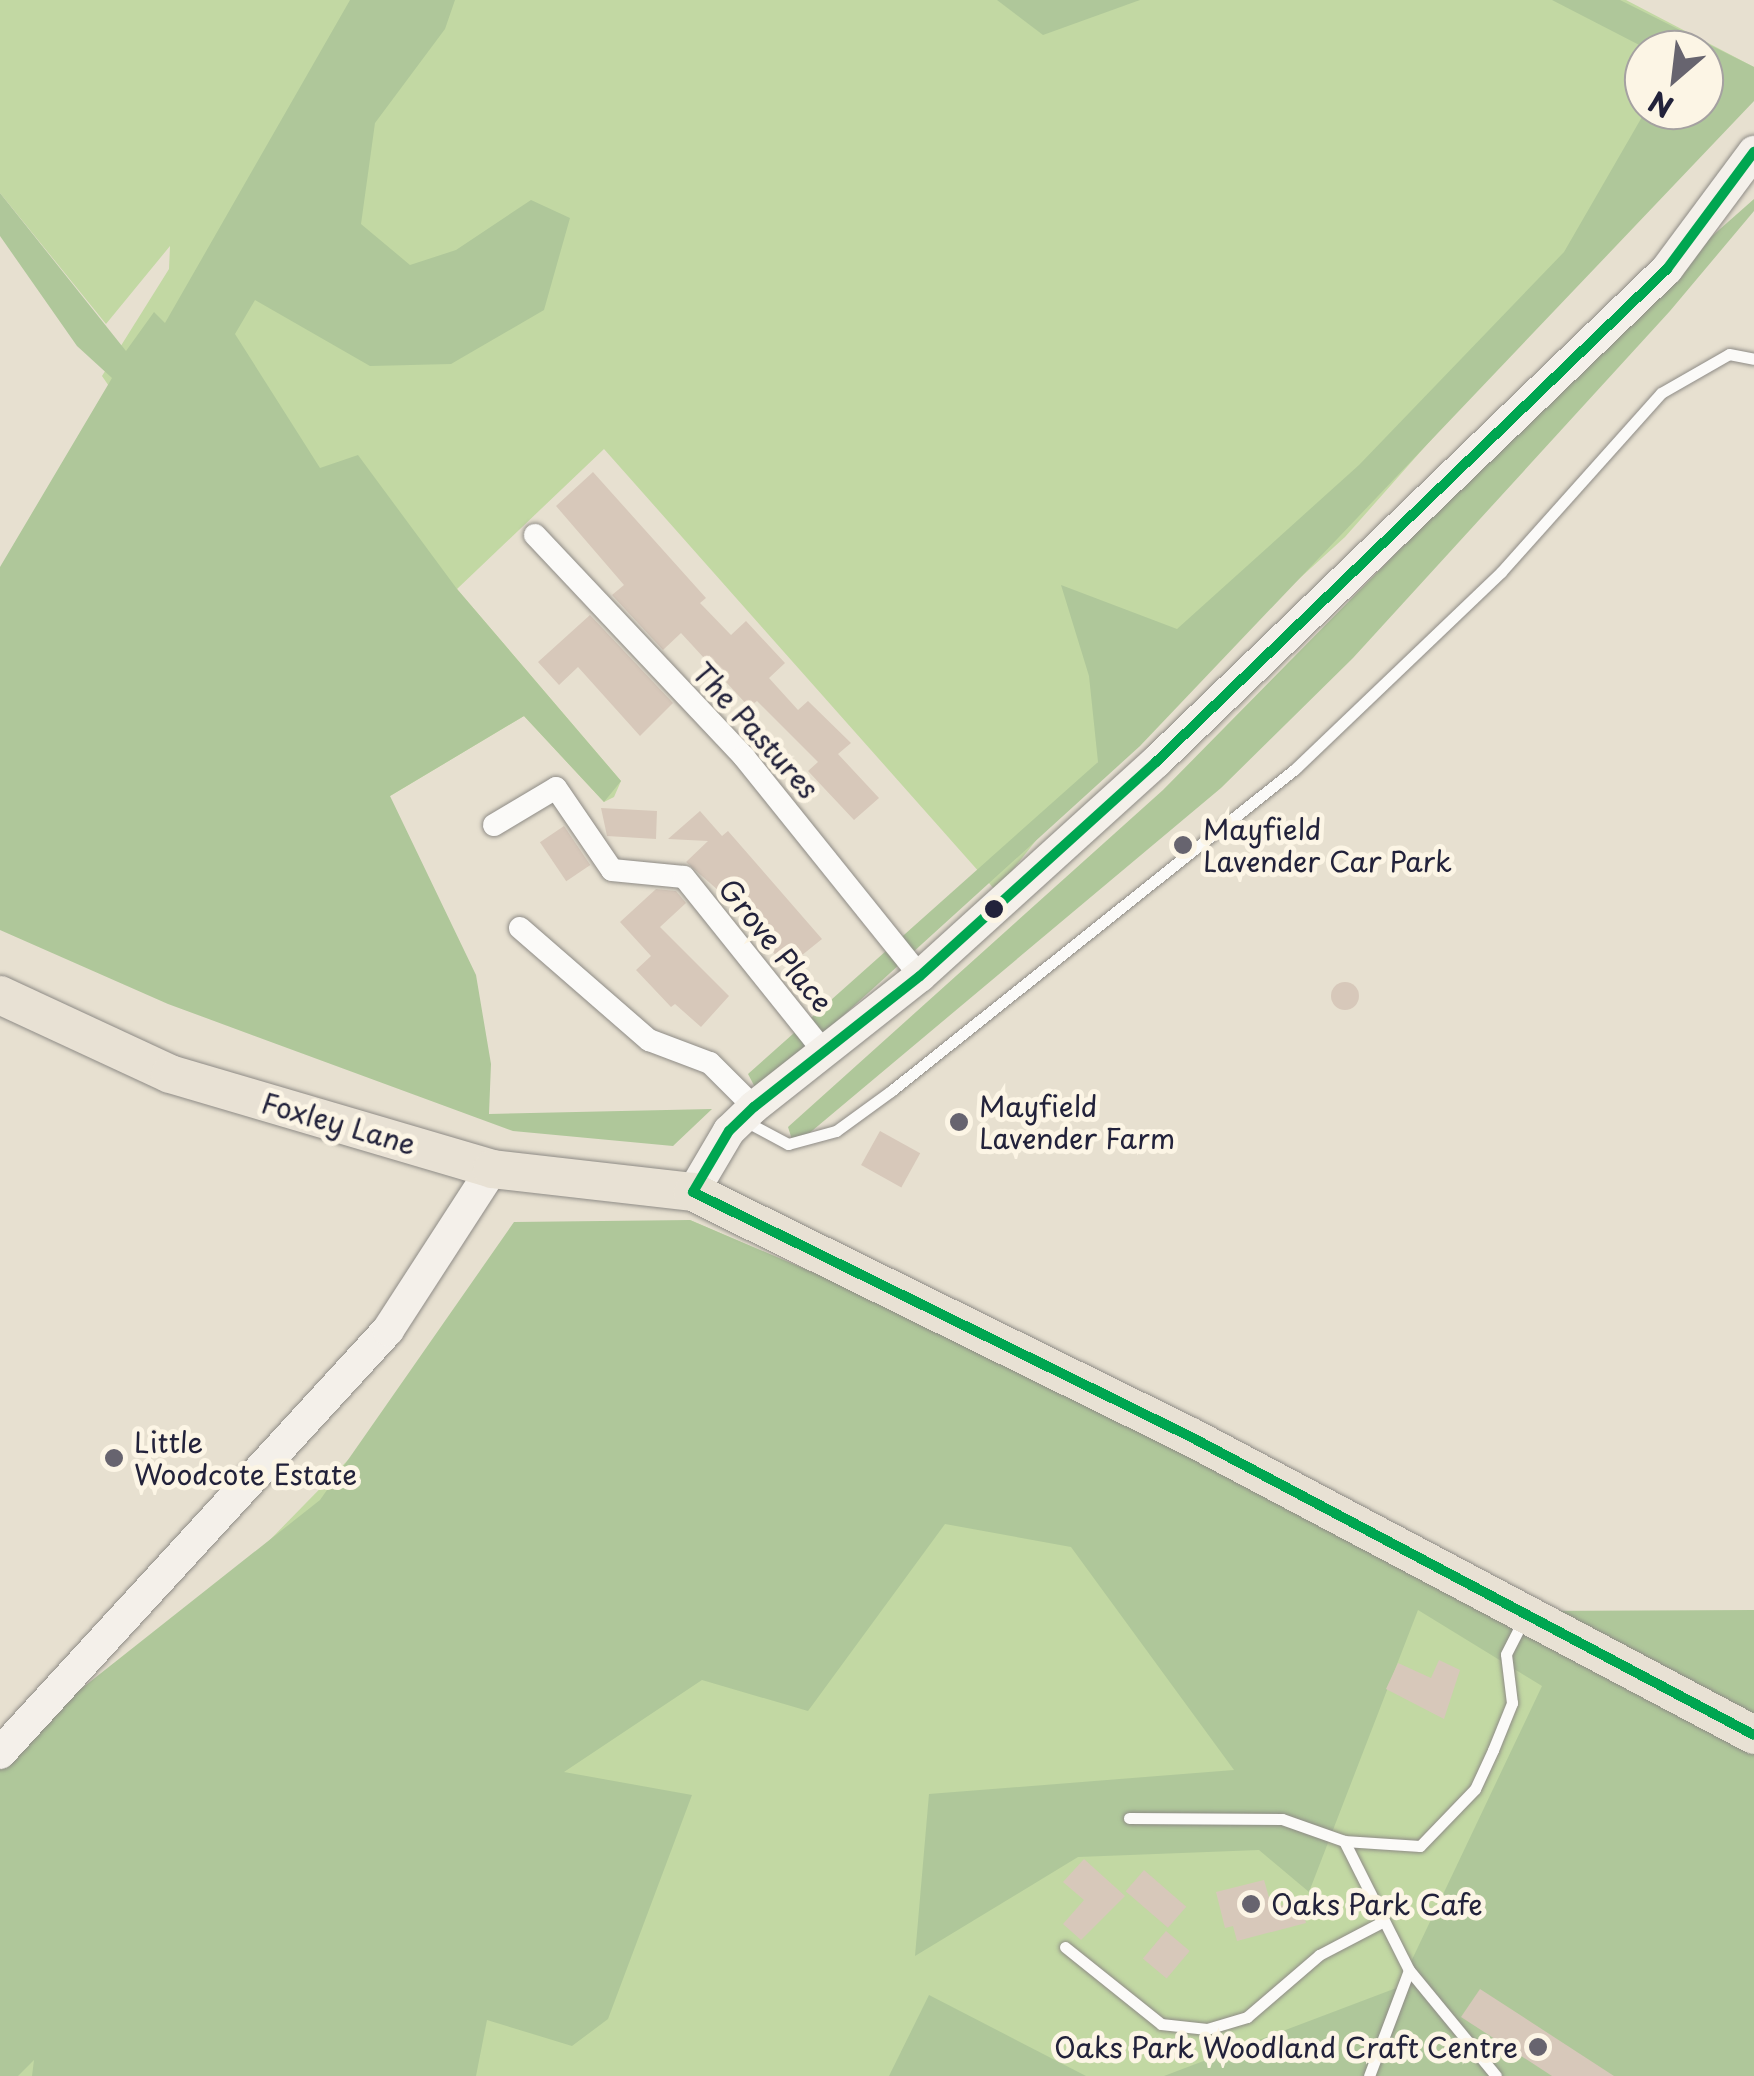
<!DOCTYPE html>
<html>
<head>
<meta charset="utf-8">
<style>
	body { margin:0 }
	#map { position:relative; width:1754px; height:2076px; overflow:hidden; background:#e7e0d0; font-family:"Playpen Sans",sans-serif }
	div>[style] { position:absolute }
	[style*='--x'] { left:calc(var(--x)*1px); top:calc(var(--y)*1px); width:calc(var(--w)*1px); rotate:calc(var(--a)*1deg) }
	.green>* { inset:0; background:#c2d8a3 }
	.forest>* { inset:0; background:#afc79a }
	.building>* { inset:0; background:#d7c8ba; transform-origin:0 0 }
	.round { border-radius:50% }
	.roads { filter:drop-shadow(0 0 2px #8e8b86) drop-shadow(0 0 2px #8e8b86) }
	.lane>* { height:11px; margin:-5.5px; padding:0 5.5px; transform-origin:5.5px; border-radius:5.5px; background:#fbfaf8 }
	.street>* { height:22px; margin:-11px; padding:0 11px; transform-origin:11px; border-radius:11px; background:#fbfaf8 }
	.secondary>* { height:32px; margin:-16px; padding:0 16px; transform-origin:16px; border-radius:16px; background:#f4f0ea }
	.primary>* { height:38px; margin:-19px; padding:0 19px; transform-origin:19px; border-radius:19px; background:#e8e1d4 }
	.bus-1>* { height:10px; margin:-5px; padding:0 5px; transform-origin:5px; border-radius:5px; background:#00a651 }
	.dots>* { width:28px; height:28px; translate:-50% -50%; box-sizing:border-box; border:5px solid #fcf5e5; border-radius:50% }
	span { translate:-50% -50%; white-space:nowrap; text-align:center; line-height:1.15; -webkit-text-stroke:10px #fcf5e5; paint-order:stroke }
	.street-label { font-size:28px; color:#22223b }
	.poi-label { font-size:28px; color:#22223b }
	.left { translate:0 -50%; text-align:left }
	.right { translate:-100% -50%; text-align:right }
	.north { position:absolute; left:1624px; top:30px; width:100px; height:100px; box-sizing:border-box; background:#fcf5e5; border:2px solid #a5a1a1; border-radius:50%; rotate:208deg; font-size:28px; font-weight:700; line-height:40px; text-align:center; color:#22223b }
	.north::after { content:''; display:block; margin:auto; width:35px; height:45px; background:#67646f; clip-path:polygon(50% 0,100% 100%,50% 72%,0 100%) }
</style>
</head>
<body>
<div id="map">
	<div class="green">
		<div style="clip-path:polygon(evenodd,0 0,1626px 0,1754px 67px,1754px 75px,1345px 537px,1098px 762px,996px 891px,604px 449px,457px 589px,621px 781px,614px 797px,604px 802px,524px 716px,390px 796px,102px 376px,169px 269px,170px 246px,106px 324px,0 193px,0 0,1644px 50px,1704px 50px,1704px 110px,1644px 110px,1644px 50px)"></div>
		<div style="clip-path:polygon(690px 1220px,1153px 1418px,1528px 1611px,1754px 2076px,0 2076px,0 1816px,566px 1237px)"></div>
	</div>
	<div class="forest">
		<div style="clip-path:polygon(350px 0,455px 0,445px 29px,375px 123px,361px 224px,410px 265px,456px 250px,531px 200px,570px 218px,544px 310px,451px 364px,370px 366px,255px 300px,235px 334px,320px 468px,358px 455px,457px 589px,621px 781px,604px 802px,524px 716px,390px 796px,476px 975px,491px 1064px,489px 1114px,712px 1109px,673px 1146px,513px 1131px,168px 1004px,0 930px,0 567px,112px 378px,77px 346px,0 236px,0 193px,126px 351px,154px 312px,165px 323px)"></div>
		<div style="clip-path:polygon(997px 0,1140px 0,1043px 35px)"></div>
		<div style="clip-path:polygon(1552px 0,1620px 0,1754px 67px,1754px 101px,1140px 746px,758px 1093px,748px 1074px,1098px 762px,1089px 676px,1061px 585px,1177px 629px,1359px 465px,1564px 252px,1646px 110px,1704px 110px,1704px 50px,1649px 50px)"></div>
		<div style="clip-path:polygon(1754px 199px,1754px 211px,1670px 311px,1353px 658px,1221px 788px,794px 1146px,788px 1127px,1163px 790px,1685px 260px)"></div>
		<div style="clip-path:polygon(690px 1220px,1153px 1418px,1528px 1611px,1754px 1610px,1754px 2076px,1164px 2076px,1399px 1987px,1542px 1686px,1418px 1610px,1309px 1892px,1259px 1850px,1078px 1857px,915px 1956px,929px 1794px,1234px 1770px,1071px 1547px,945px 1524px,808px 1711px,702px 1680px,564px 1772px,692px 1795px,608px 2019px,572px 2046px,487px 2020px,476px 2076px,32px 2076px,34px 2060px,18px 2076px,0 2076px,0 1753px,320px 1500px,514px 1222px)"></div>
		<div style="clip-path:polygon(929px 1995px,1086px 2076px,889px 2076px)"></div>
	</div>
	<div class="building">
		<div style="clip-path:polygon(593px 472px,706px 598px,700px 603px,731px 635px,746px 621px,785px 663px,769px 678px,798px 710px,808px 701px,851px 743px,838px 754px,879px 798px,854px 820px,808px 771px,818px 762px,757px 701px,749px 707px,681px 633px,663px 650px,612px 595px,624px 585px,556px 506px)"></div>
		<div style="clip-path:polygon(590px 615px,673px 703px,640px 736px,578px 667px,559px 685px,538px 662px)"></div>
		<div style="clip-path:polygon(601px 808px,657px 811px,656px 839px,607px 836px)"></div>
		<div style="clip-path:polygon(700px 811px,722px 836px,728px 831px,822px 939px,786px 968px,735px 905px,686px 862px,708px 841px,668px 839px)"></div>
		<div style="left:564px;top:826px;width:47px;height:29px;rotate:56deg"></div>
		<div style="clip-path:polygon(656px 889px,676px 891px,686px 903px,660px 927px,729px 996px,701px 1027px,675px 1004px,671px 1007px,636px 970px,651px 956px,620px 922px)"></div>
		<div class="round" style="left:1331px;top:982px;width:28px;height:28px"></div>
		<div style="left:880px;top:1131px;width:46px;height:39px;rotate:29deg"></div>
		<div style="clip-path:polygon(1439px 1660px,1460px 1670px,1444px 1719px,1386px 1689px,1398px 1663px,1431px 1678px)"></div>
		<div style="clip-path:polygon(1084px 1859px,1125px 1896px,1081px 1940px,1063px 1924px,1084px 1900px,1063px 1882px)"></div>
		<div style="left:1144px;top:1870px;width:56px;height:28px;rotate:41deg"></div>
		<div style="clip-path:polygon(1264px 1880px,1272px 1908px,1300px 1901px,1306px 1923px,1237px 1941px,1233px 1926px,1225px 1928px,1216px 1892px)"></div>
		<div style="left:1166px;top:1931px;width:31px;height:36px;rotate:40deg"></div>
		<div style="clip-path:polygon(1480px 1989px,1614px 2076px,1552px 2076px,1461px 2017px)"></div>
	</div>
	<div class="roads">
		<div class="lane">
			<div style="--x:745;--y:1121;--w:49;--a:28.1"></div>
			<div style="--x:788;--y:1144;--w:50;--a:-15.2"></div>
			<div style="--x:836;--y:1131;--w:68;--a:-36"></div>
			<div style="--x:891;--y:1091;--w:517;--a:-38.56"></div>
			<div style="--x:1295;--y:769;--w:285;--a:-43.7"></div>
			<div style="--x:1501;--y:572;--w:240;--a:-48.2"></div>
			<div style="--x:1661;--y:393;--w:78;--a:-29.8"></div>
			<div style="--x:1729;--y:354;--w:25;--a:11"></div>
			<div style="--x:1129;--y:1818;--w:153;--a:0.4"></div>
			<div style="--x:1282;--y:1819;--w:66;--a:19.5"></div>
			<div style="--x:1344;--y:1841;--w:76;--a:3.8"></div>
			<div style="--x:1420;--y:1846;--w:79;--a:-46"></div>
			<div style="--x:1475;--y:1789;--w:43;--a:-65.2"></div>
			<div style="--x:1493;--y:1750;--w:51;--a:-68"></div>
			<div style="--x:1512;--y:1703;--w:49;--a:-97"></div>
			<div style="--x:1506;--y:1654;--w:39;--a:-63"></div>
			<div style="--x:1344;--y:1841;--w:144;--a:63.3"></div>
			<div style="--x:1409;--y:1970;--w:137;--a:50.6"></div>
			<div style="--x:1065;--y:1947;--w:123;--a:38.7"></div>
			<div style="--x:1161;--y:2024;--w:46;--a:6.2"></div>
			<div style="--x:1207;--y:2029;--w:42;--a:-16.7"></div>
			<div style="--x:1247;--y:2017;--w:95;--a:-40.7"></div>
			<div style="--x:1319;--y:1955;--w:73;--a:-27.6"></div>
			<div style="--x:1369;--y:2076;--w:113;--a:-69.3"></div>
		</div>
		<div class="street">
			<div style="--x:535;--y:535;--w:305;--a:46.7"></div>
			<div style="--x:744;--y:757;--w:281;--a:51.2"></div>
			<div style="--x:494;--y:825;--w:72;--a:-30.8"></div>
			<div style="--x:556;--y:788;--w:99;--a:55.7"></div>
			<div style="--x:612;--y:870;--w:72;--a:5.6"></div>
			<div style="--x:684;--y:877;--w:224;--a:51.3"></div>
			<div style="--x:520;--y:928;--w:171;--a:41"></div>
			<div style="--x:649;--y:1040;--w:65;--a:20.7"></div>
			<div style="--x:710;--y:1063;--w:62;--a:45"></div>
		</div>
		<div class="secondary">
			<div style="--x:693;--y:1192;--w:71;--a:-59.5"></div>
			<div style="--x:729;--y:1131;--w:35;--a:-44"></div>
			<div style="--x:754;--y:1107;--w:211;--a:-38.3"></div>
			<div style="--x:920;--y:976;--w:319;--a:-42.2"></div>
			<div style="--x:1156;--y:762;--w:710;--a:-43.97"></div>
			<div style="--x:1667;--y:269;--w:146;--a:-53.4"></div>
			<div style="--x:0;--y:1753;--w:574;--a:-47.47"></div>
			<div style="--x:388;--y:1330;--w:192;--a:-57.1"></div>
		</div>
		<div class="primary">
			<div style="--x:0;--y:995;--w:187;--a:24.9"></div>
			<div style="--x:170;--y:1074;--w:336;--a:16.4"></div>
			<div style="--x:492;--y:1169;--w:202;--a:6.5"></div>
			<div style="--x:693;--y:1192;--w:555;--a:26.2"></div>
			<div style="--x:1191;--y:1437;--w:637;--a:27.89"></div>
		</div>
	</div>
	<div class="bus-1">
		<div style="--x:693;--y:1192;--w:71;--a:-59.5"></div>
		<div style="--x:729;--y:1131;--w:35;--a:-44"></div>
		<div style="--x:754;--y:1107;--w:211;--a:-38.3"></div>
		<div style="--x:920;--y:976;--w:319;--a:-42.2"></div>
		<div style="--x:1156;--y:762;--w:710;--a:-43.97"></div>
		<div style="--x:1667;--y:269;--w:146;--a:-53.4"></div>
		<div style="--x:693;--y:1192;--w:555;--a:26.2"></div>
		<div style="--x:1191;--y:1437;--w:637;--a:27.89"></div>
	</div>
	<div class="dots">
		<div style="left:1183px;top:845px;background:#67646f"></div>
		<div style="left:994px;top:909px;background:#22223b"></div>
		<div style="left:959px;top:1122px;background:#67646f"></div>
		<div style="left:114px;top:1458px;background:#67646f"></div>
		<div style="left:1251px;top:1904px;background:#67646f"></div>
		<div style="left:1538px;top:2047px;background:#67646f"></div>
	</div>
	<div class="street-label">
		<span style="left:756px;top:730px;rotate:48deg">The Pastures</span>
		<span style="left:776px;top:945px;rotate:51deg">Grove Place</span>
		<span style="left:339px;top:1123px;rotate:16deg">Foxley Lane</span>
	</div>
	<div class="poi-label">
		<span class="left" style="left:1203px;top:845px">Mayfield<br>Lavender Car Park</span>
		<span class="left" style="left:979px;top:1122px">Mayfield<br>Lavender Farm</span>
		<span class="left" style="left:134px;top:1458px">Little<br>Woodcote Estate</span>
		<span class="left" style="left:1271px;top:1904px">Oaks Park Cafe</span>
		<span class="right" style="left:1518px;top:2047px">Oaks Park Woodland Craft Centre</span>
	</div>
	<div class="north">N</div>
</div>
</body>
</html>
